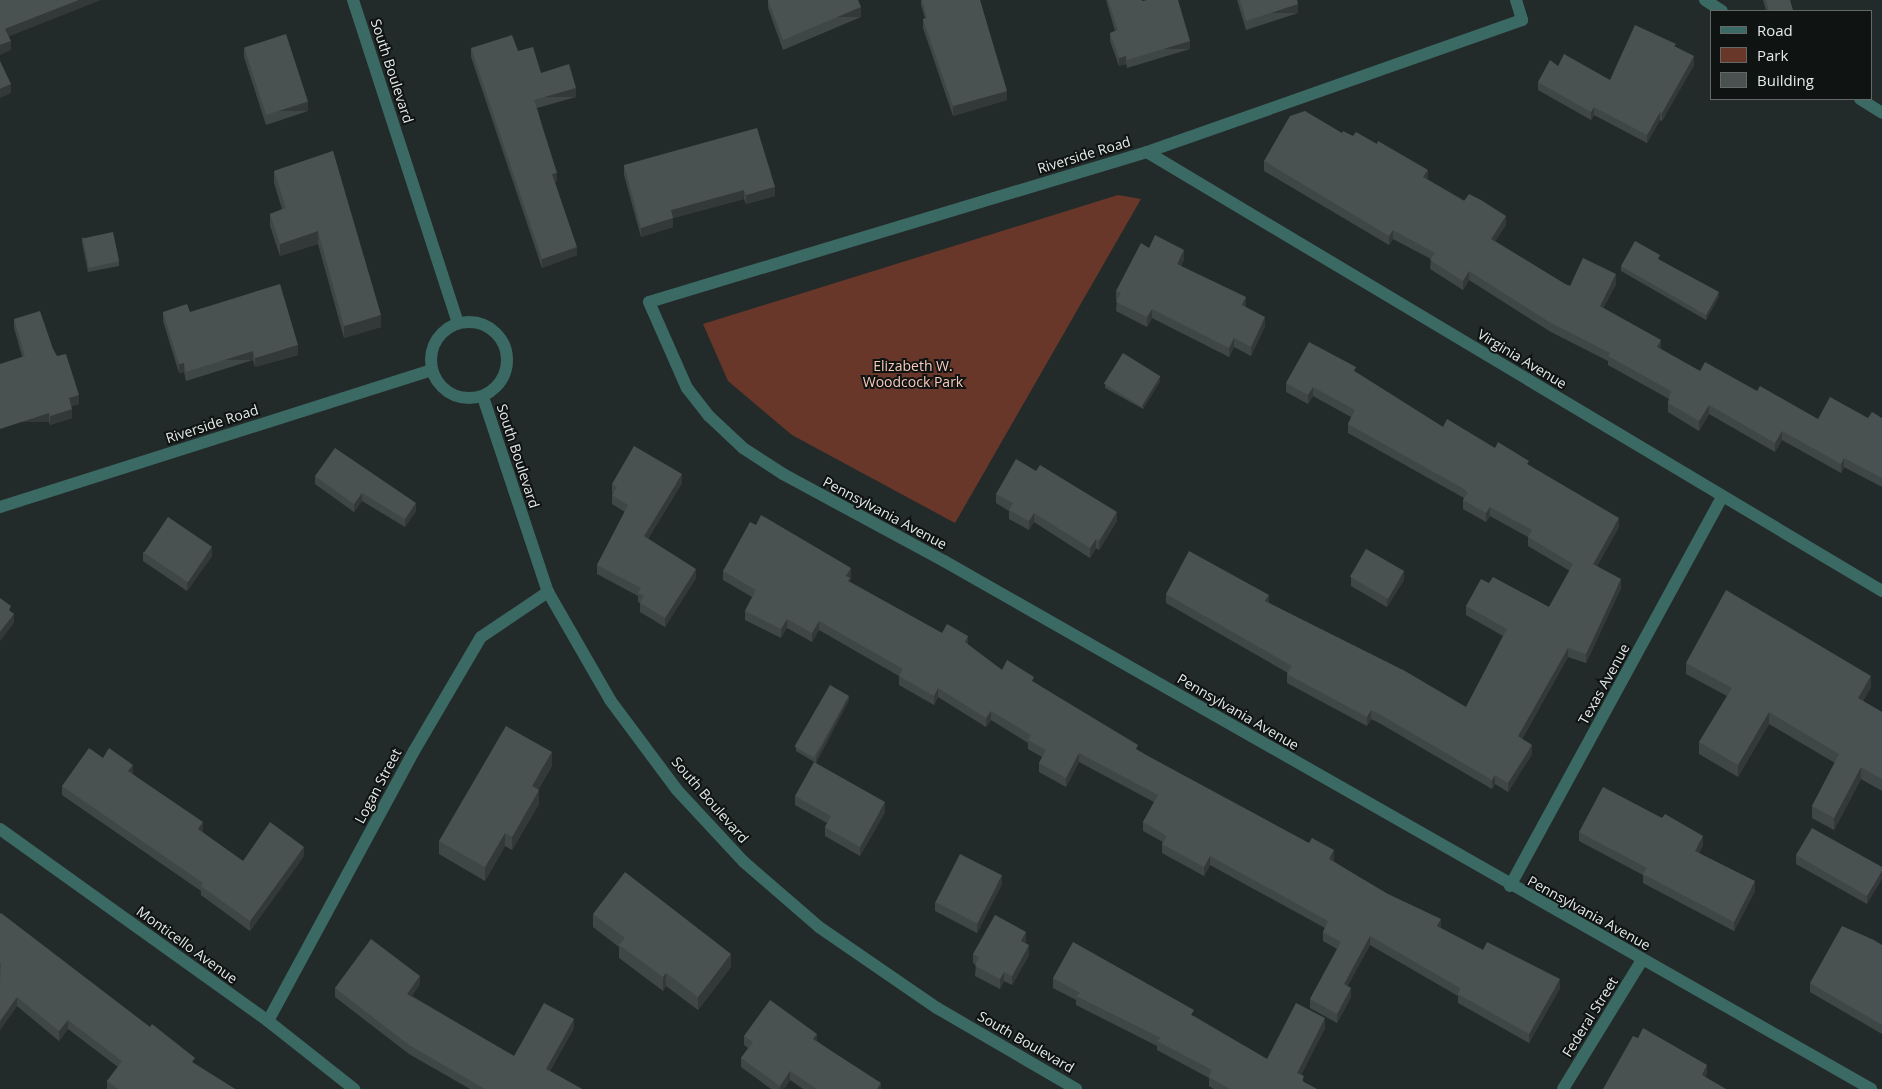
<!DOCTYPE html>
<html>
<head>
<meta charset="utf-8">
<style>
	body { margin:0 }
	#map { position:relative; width:1882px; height:1089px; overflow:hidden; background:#232b2a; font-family:"Open Sans",sans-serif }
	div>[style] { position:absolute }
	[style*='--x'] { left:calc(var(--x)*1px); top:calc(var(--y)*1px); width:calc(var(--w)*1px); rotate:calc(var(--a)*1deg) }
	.green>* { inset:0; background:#693729 }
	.minor>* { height:12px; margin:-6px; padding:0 6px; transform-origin:6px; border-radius:6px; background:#3b6964 }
	.minor>.ring { margin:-6px; padding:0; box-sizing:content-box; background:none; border:12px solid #3b6964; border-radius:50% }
	.wall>* { inset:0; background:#3f4746 }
	.shaded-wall>* { inset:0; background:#333939; transform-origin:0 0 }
	.building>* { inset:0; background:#495251; transform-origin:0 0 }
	span { translate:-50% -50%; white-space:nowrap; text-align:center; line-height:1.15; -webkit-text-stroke:4px #0f1312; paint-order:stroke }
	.street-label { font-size:14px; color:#e4e9e9 }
	.park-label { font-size:14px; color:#f9cabc }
	.legend { position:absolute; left:1710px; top:10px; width:162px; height:90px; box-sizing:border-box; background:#0f1312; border:1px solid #646968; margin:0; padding:6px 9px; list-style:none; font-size:15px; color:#e4e9e9 }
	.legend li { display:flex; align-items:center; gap:10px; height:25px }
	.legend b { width:25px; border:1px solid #646968 }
</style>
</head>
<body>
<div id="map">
	<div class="green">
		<div style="clip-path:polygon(1118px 195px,1141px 199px,955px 523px,792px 435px,728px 381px,703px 324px)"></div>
	</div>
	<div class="minor">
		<div style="--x:353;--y:0;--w:340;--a:72"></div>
		<div style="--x:1516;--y:0;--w:21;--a:73"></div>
		<div style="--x:1522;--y:20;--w:398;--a:160.6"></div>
		<div style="--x:1147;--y:152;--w:520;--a:163.24"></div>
		<div style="--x:649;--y:302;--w:94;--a:66.2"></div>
		<div style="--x:687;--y:388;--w:36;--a:52"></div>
		<div style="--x:709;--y:416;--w:47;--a:43.3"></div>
		<div style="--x:743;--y:448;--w:48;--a:33"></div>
		<div style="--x:783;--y:474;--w:183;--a:28.4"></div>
		<div style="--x:944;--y:561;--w:1067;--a:29.66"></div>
		<div style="--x:1705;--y:0;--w:20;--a:33"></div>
		<div style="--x:1860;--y:99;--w:26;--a:32"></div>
		<div style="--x:1147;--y:152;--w:856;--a:30.85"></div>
		<div class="ring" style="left:431px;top:322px;width:64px;height:64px"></div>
		<div style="--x:483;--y:397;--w:206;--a:71.6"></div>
		<div style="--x:548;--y:592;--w:125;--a:60.1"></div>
		<div style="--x:610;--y:700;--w:112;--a:53.3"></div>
		<div style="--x:677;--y:790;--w:98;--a:47.1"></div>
		<div style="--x:744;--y:862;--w:99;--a:40.9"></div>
		<div style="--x:819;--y:927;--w:143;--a:34.5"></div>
		<div style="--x:937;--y:1008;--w:161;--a:30.2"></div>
		<div style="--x:0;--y:507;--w:453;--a:-17.6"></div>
		<div style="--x:0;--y:829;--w:330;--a:35.6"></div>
		<div style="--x:268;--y:1021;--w:110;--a:38.3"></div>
		<div style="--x:1510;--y:886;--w:444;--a:-61.4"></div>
		<div style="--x:268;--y:1021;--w:307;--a:-61.6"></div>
		<div style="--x:414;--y:751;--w:132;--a:-59.6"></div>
		<div style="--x:481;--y:637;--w:81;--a:-33.9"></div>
		<div style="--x:1563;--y:1089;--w:151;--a:-58.5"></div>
	</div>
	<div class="wall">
		<div style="clip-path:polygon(768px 0,861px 17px,783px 50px,768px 8px)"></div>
		<div style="clip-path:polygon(921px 0,980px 0,1007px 100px,953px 116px,923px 28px,923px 19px,925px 18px,921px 5px)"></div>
		<div style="clip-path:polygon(1106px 0,1142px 0,1142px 1px,1190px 49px,1127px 68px,1126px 64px,1119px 66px,1110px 41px,1110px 33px,1115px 31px)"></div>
		<div style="clip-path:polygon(1237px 0,1297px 0,1298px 13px,1246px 30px)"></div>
		<div style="clip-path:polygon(1763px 0,1790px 0,1793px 11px,1766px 11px)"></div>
		<div style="clip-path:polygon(1676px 47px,1694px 65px,1662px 121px,1660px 120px,1647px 143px,1594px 115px,1591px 120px,1538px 90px,1538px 82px,1558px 66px,1610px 80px)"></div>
		<div style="clip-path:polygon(244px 48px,308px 111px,266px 125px,244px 57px)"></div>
		<div style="clip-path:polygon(471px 48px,518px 51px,541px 73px,576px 97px,537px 108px,557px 181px,555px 182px,577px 255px,542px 268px,471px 57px)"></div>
		<div style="clip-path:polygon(1342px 133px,1377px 144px,1427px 179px,1506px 225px,1495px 241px,1565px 284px,1570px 286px,1616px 284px,1603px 308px,1661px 349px,1700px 371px,1757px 391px,1818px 419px,1882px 418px,1882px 487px,1844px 467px,1841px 473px,1782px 440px,1775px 452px,1709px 414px,1699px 431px,1668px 412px,1668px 403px,1669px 399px,1608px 365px,1608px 361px,1551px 332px,1469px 280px,1463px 290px,1430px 269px,1431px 259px,1393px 239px,1389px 245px,1264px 171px,1264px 161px)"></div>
		<div style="clip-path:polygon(333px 151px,381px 327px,344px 338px,318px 244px,280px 256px,270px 226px,270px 214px,282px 209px,274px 183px,274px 171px)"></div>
		<div style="clip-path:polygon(624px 165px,775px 196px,746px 204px,744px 199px,673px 218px,673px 227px,641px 237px,624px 175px)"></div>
		<div style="clip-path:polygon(82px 237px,119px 261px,119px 266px,88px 272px,82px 242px)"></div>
		<div style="clip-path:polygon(1149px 248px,1184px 259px,1181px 266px,1245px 307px,1265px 326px,1251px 356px,1234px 347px,1229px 357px,1152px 318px,1147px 327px,1116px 311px,1117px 301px,1116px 300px,1116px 291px)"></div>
		<div style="clip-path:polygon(1660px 260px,1719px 296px,1706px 320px,1621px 271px,1621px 266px)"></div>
		<div style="clip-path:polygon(163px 312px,190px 312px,298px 355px,255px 367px,253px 360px,186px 381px,184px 372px,179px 373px,163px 321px)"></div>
		<div style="clip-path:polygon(14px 319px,53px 349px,79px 404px,71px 406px,72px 418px,50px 425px,22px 356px,14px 328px)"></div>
		<div style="clip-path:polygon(1356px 372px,1443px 427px,1495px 448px,1529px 465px,1619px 527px,1597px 566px,1621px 588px,1586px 663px,1568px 657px,1522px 739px,1532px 754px,1508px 792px,1495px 784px,1492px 789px,1381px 724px,1371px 719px,1367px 726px,1287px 683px,1287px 674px,1288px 673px,1166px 603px,1166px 594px,1269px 603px,1466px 707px,1503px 636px,1466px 615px,1466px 606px,1489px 583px,1549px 607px,1570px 571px,1528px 546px,1528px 537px,1490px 516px,1486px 522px,1463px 509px,1463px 500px,1464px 498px,1348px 433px,1348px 424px,1351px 417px,1313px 396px,1308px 404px,1286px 392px,1286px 383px)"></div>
		<div style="clip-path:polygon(1160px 381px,1143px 409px,1105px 388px,1105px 384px)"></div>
		<div style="clip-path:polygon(315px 476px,416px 511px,405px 527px,362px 501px,354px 512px,315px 484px)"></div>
		<div style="clip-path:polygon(682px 483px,648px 539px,696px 578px,665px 627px,640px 612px,640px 603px,638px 602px,638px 596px,597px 574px,597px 565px,625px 512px,612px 504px,612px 495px,613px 493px,612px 493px,612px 484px)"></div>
		<div style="clip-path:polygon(996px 494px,1117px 521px,1099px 550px,1096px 548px,1090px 558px,1034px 522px,1029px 530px,1009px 519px,1009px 511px,996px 503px)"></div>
		<div style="clip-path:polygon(143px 552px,212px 556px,187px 591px,143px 561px)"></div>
		<div style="clip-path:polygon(723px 571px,851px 577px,850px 582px,942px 633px,968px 645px,1002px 670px,1034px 682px,1138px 751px,1334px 859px,1333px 861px,1441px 929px,1560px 988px,1529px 1043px,1458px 1003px,1458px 996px,1370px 945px,1347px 986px,1351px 997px,1337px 1023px,1310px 1008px,1310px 999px,1337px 949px,1323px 941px,1323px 932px,1325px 928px,1210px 865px,1204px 876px,1162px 853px,1162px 844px,1163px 842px,1143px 831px,1143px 822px,1154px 802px,1079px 762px,1066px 787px,1039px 772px,1039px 763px,1042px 757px,1028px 749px,1028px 743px,991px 720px,986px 727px,938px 697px,934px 705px,899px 685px,899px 676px,819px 630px,812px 642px,787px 628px,781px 638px,745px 620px,745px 611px,752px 597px,723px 580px)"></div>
		<div style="clip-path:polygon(1351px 577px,1404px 580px,1387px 607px,1351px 586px)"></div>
		<div style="clip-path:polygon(1686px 663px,1871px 687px,1863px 701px,1882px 712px,1882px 791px,1861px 779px,1834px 830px,1812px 818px,1812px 806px,1835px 763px,1769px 724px,1738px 777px,1699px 754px,1699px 742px,1727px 696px,1686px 674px)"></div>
		<div style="clip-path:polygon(849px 700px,816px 763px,796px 751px,796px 747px)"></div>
		<div style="clip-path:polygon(103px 758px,133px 774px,203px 831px,202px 832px,243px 861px,304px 856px,250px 931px,201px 895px,201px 891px,62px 795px,62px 786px)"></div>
		<div style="clip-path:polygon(552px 766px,538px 790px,539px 804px,512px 850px,505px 846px,485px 881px,439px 854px,439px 841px)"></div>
		<div style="clip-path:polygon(795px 796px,885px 812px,860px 856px,825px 836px,825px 827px,827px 823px,795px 805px)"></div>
		<div style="clip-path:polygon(1579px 832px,1703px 845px,1699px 853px,1755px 891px,1734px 931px,1643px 883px,1643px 875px,1579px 841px)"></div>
		<div style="clip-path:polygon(1796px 855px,1882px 867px,1867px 904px,1796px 864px)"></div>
		<div style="clip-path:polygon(1002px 884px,977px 933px,935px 911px,935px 902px)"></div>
		<div style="clip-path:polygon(0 914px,195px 1064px,235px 1089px,107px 1089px,107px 1081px,118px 1067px,68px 1029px,59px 1041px,17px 1006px,0 1030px)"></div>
		<div style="clip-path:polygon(593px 914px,731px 967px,698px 1010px,666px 986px,663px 991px,619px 958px,619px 947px,593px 927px)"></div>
		<div style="clip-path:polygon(1026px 941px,1025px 943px,1029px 955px,1012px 985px,1004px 981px,1000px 989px,975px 976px,976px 965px,973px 963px,973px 954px)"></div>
		<div style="clip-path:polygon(1882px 945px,1882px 1034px,1810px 992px,1810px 983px)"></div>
		<div style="clip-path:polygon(1053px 978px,1194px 1016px,1267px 1059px,1325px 1028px,1301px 1075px,1304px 1083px,1317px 1089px,1214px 1089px,1209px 1086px,1209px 1078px,1157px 1050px,1157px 1046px,1076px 1005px,1076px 1000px,1053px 988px)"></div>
		<div style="clip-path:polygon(420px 984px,412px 996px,514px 1056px,574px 1028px,550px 1071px,582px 1089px,470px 1089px,409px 1054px,335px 997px,335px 988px)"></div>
		<div style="clip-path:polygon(744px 1036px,817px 1041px,881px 1089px,803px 1089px,790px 1080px,784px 1089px,771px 1089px,741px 1067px,741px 1058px,748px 1048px,744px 1045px)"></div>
	</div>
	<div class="shaded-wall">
		<div style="clip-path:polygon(79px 0,101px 0,5px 38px,5px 29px)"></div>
		<div style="left:1298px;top:4px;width:9px;height:55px;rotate:90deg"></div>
		<div style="left:861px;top:7px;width:10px;height:85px;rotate:90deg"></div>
		<div style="clip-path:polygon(11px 41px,11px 50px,0 55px,0 45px)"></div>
		<div style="left:1190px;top:41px;width:8px;height:66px;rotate:90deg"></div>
		<div style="clip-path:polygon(1126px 56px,1126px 64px,1119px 66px,1119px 58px)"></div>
		<div style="clip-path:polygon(1694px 56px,1694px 65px,1662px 121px,1662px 113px)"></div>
		<div style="clip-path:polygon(11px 84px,11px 93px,0 98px,0 89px)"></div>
		<div style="left:576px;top:88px;width:9px;height:44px;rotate:90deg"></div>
		<div style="clip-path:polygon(1007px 91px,1007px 100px,953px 116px,953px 106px)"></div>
		<div style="left:308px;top:101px;width:10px;height:44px;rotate:90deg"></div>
		<div style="clip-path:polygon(1594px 107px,1594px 115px,1591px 120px,1591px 112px)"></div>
		<div style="clip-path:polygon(1660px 112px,1660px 120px,1647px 143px,1647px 135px)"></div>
		<div style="clip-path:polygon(1428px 170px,1428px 179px,1423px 186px,1423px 177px)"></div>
		<div style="clip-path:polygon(557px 173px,557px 181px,552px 183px,552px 174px)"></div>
		<div style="clip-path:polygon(775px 187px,775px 196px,746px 204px,746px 195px)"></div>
		<div style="clip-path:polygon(744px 190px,744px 199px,673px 218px,673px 227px,641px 237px,641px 228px,671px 210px)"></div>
		<div style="clip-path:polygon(1506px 216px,1506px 225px,1491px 248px,1491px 239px)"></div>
		<div style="clip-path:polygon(1393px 230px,1393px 239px,1389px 245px,1389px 236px)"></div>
		<div style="clip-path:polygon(318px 231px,318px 244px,280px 256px,280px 244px)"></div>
		<div style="clip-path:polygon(577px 247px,577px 255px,542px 268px,542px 259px)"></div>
		<div style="clip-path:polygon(1184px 250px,1184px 259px,1177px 274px,1177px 264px)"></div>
		<div style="clip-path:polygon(1469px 271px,1469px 280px,1463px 290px,1463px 281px)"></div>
		<div style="clip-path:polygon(1616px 274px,1616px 284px,1600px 315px,1600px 306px)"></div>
		<div style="clip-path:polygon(1719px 292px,1719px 296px,1706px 320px,1706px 315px)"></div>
		<div style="clip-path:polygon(1246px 297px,1246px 306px,1242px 314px,1242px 305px)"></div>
		<div style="clip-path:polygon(1152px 309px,1152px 318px,1147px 327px,1147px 317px)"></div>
		<div style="clip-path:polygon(381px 315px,381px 327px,344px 338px,344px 326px)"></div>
		<div style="clip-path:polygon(1265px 317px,1265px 326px,1251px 356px,1251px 347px)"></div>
		<div style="clip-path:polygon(1234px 338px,1234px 347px,1229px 357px,1229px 348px)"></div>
		<div style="clip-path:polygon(1661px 340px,1661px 349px,1657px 347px)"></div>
		<div style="clip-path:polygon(298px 345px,298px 355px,255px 367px,255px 358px)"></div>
		<div style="left:253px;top:351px;width:9px;height:70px;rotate:90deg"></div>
		<div style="clip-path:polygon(184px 363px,184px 372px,179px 373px,179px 364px)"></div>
		<div style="clip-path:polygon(1160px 376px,1160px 381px,1143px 409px,1143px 405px)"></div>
		<div style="clip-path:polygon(1313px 387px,1313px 396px,1308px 404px,1308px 395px)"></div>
		<div style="clip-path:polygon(79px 395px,79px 404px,69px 407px,69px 398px)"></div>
		<div style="clip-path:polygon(1709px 405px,1709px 414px,1699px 431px,1699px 421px)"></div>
		<div style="clip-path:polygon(72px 409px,72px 418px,50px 425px,50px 416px)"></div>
		<div style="left:49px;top:413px;width:9px;height:52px;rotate:90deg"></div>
		<div style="clip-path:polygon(1782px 431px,1782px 440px,1775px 452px,1775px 443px)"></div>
		<div style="clip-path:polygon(1844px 458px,1844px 467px,1841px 473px,1841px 464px)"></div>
		<div style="clip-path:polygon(682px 474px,682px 483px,644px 545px,644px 536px)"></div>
		<div style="clip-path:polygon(362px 493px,362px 501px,354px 512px,354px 504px)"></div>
		<div style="clip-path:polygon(416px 503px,416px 511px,405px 527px,405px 519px)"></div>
		<div style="clip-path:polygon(1490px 507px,1490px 516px,1486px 522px,1486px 513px)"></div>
		<div style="clip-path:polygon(1117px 512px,1117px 521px,1099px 550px,1099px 541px)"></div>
		<div style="clip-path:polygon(1034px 513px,1034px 522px,1029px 530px,1029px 521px)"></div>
		<div style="clip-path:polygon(1619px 518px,1619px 527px,1593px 573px,1593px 564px)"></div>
		<div style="clip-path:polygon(1096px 539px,1096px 548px,1090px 558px,1090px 548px)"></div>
		<div style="clip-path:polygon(212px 547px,212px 556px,187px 591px,187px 582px)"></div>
		<div style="clip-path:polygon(851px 568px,851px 577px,850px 580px,850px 587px,846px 576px)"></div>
		<div style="clip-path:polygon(696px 569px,696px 578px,665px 627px,665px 618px)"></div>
		<div style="clip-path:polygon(1404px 571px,1404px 580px,1387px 607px,1387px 598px)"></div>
		<div style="clip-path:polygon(1621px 579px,1621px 588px,1586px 663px,1586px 654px)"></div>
		<div style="clip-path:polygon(1269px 595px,1269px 604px,1265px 601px)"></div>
		<div style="clip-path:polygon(14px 614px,14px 623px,0 641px,0 632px)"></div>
		<div style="clip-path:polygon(787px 619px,787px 628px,781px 638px,781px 629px)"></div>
		<div style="clip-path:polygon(819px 621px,819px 630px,812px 642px,812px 633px)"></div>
		<div style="clip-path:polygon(968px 636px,968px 645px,965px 642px)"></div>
		<div style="clip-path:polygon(1568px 648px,1568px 657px,1518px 745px,1518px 736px)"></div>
		<div style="clip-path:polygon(1871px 676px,1871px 687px,1858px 709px,1858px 698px)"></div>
		<div style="clip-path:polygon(938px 688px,938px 697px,934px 705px,934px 696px)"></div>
		<div style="clip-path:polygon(849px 696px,849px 700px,816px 763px,816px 758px)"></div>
		<div style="clip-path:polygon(1371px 710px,1371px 719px,1367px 726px,1367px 717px)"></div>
		<div style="clip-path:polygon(991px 711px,991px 720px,986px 727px,986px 718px)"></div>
		<div style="clip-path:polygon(1769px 712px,1769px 724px,1738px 777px,1738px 765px)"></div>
		<div style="clip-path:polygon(1532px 745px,1532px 754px,1508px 792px,1508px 783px)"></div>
		<div style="clip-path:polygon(552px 752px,552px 766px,532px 800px,532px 786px)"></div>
		<div style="clip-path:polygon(1079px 753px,1079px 762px,1066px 787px,1066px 778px)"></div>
		<div style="clip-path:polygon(133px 765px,133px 774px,128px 780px,128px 771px)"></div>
		<div style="clip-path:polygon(1861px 767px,1861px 779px,1834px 830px,1834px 818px)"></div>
		<div style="clip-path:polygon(1495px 775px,1495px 784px,1492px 789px,1492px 780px)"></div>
		<div style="clip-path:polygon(539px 790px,539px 804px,512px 850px,512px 837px)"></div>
		<div style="clip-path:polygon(885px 802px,885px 812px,860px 856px,860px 847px)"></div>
		<div style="clip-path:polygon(203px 822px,203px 831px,198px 839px,198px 829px)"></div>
		<div style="clip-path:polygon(505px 833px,505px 846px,485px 881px,485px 867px)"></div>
		<div style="clip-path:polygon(1703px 836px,1703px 845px,1695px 860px,1695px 851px)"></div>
		<div style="clip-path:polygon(304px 847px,304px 856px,250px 931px,250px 921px)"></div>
		<div style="clip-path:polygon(1334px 850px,1334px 859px,1329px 868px,1329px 859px)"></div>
		<div style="clip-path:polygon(1210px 856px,1210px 865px,1204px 876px,1204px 867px)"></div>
		<div style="clip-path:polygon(1882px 871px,1882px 879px,1867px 904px,1867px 896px)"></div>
		<div style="clip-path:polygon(1002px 875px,1002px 884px,977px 933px,977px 924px)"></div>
		<div style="clip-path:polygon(1755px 881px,1755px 891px,1734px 931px,1734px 922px)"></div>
		<div style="clip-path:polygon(1441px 919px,1441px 928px,1437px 926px)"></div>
		<div style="clip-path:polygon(1026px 932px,1026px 941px,1021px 950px,1021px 941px)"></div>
		<div style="clip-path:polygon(1370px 936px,1370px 945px,1344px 993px,1344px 984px)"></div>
		<div style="clip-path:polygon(1029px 945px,1029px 955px,1012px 985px,1012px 976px)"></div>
		<div style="clip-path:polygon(731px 954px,731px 967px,698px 1010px,698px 997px)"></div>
		<div style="clip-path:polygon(1004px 972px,1004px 981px,1000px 989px,1000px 979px)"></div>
		<div style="clip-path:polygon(666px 973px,666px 986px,663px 991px,663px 977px)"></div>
		<div style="clip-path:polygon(420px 976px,420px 984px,407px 1003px,407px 994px)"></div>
		<div style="clip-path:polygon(1560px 979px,1560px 988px,1529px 1043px,1529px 1034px)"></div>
		<div style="clip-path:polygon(1351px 988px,1351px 997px,1337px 1023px,1337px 1014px)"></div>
		<div style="clip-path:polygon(17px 997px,17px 1006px,0 1030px,0 1021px)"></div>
		<div style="clip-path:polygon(1325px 1018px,1325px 1028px,1297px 1082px,1297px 1073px)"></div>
		<div style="clip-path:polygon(574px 1019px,574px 1028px,546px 1078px,546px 1069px)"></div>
		<div style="clip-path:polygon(68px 1020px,68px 1029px,59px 1041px,59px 1031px)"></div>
		<div style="clip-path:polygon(817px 1034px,817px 1043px,813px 1039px)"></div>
		<div style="clip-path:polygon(1707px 1065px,1707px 1074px,1702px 1084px,1702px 1075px)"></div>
		<div style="clip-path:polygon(790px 1071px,790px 1080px,784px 1089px,780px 1089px,780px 1086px)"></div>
		<div style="clip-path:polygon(881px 1083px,881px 1089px,877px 1089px)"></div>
	</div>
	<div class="building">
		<div style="clip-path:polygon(0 0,79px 0,5px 29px,11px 41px,0 45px)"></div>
		<div style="clip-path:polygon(768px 0,858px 0,861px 7px,783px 40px)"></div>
		<div style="clip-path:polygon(922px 0,980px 0,1007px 91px,953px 106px,923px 19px,927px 18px)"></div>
		<div style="clip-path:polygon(1108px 0,1142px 0,1142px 1px,1147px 0,1178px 0,1190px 41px,1127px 60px,1126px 56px,1119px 58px,1110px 33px,1118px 30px)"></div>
		<div style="clip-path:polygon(1240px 0,1297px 0,1298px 4px,1246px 21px)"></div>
		<div style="clip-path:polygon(1766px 0,1790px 0,1793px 11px,1769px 11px)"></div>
		<div style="clip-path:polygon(1635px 25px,1676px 44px,1674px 46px,1694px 56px,1662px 113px,1660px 112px,1647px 135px,1594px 107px,1591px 112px,1538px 82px,1550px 60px,1558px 66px,1564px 54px,1610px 80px)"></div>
		<div style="left:286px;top:34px;width:71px;height:44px;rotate:72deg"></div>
		<div style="clip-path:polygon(512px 35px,518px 51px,533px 47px,541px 73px,569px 64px,576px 88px,534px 100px,557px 173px,552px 174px,577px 247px,542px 259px,471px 48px)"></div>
		<div style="clip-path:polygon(0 61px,11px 84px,0 89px)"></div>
		<div style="clip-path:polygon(1305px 111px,1342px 133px,1343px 131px,1353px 136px,1356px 132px,1377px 144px,1378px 141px,1428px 170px,1423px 177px,1464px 201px,1469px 194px,1481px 200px,1506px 216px,1491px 239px,1565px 284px,1570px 286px,1583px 258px,1616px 274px,1600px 306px,1661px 340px,1657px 347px,1700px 371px,1705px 362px,1757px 391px,1760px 386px,1818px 419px,1830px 397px,1868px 418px,1872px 412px,1882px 418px,1882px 478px,1844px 458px,1841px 464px,1782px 431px,1775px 443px,1709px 405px,1699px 421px,1668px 403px,1671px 391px,1608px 356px,1610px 353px,1551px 323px,1469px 271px,1463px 281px,1430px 260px,1435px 253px,1393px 230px,1389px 236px,1264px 161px,1290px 116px)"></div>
		<div style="clip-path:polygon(757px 128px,775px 187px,746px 195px,744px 190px,671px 210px,673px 218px,641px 228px,624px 165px)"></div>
		<div style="clip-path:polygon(333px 151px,381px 315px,344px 326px,318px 231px,280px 244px,270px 214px,286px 208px,274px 171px)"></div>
		<div style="left:113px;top:232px;width:30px;height:31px;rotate:78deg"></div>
		<div style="clip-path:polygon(1155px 235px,1184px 250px,1177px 264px,1246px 297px,1242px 305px,1265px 317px,1251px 347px,1234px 338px,1229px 348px,1152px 309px,1147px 317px,1116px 302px,1121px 293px,1116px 291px,1141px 243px,1149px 248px)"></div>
		<div style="clip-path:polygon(1635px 241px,1660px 255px,1658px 259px,1719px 292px,1706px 315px,1621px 266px)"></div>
		<div style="clip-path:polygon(280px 284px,298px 345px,255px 358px,253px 351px,186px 372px,184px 363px,179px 364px,163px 312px,187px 304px,190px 312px)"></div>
		<div style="clip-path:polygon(40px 311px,53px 349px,57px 356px,66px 354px,79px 395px,69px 398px,72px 409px,50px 416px,49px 413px,0 429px,0 364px,25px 356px,14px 319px)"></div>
		<div style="clip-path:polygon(1309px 342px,1356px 367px,1354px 371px,1443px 427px,1447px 419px,1495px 448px,1498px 442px,1529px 461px,1527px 464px,1619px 518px,1593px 564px,1621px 579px,1586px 654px,1568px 648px,1518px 736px,1532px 745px,1508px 783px,1495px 775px,1492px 780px,1381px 715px,1371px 710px,1367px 717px,1287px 674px,1292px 666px,1166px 594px,1189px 551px,1269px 595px,1265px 601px,1405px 671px,1466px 707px,1507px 629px,1466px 606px,1481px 579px,1489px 583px,1493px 577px,1549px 607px,1573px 564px,1528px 537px,1532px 530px,1490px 507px,1486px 513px,1463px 500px,1468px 493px,1464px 489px,1348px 424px,1355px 410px,1313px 387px,1308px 395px,1286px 383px)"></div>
		<div style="left:1123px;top:353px;width:44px;height:36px;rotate:32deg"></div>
		<div style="clip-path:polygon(634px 446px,682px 474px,644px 536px,696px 569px,665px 618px,640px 603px,644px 596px,638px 593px,641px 588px,597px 565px,628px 505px,612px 495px,617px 487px,612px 484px)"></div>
		<div style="clip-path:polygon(335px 448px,416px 503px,405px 519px,362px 493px,354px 504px,315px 476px)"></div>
		<div style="clip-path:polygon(1016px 459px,1036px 471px,1040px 465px,1117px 512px,1099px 541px,1096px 539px,1090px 548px,1034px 513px,1029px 521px,1009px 510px,1013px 503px,996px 494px)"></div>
		<div style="clip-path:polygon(761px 515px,851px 568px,846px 576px,850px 578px,848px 581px,942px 633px,947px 624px,968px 636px,965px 642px,1002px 670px,1007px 660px,1034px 677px,1032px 681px,1138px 745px,1136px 749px,1148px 756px,1309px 843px,1312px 838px,1334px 850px,1329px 859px,1388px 894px,1441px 919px,1437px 926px,1483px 950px,1487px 942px,1560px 979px,1529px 1034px,1458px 994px,1460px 988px,1370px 936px,1344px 984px,1351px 988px,1337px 1014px,1310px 999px,1341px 942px,1323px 932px,1328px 921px,1210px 856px,1204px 867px,1162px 844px,1167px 836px,1143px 822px,1158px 795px,1079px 753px,1066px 778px,1039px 763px,1046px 750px,1028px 740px,1031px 735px,991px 711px,986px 718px,938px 688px,934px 696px,899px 676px,903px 669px,819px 621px,812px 633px,787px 619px,781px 629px,745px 611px,756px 590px,723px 571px,750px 522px,756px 525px)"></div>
		<div style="left:168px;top:517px;width:53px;height:43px;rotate:34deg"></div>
		<div style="left:1366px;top:549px;width:44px;height:32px;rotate:30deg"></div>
		<div style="clip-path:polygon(1726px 590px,1871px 676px,1858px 698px,1882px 712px,1882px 779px,1861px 767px,1834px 818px,1812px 806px,1839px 754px,1769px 712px,1738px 765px,1699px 742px,1732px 688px,1686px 663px)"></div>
		<div style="clip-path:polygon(0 598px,11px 606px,9px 610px,14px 614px,0 632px)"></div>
		<div style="left:830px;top:685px;width:22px;height:71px;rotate:30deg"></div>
		<div style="clip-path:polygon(506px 726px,552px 752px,532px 786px,539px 790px,512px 837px,505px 833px,485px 867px,439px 841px)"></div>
		<div style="clip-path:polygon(89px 748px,103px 758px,109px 748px,133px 765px,128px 771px,203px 822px,198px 829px,243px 861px,270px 822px,304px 847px,250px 921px,201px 886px,203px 883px,62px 786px)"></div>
		<div style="clip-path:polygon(814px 762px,885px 802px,860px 847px,825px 827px,831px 816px,795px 796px)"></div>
		<div style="clip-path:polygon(1603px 787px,1662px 818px,1665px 814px,1703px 836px,1695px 851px,1755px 881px,1734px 922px,1643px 874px,1647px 868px,1579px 832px)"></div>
		<div style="clip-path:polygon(1812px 828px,1882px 867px,1882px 871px,1867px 896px,1796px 855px)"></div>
		<div style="left:960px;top:854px;width:47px;height:54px;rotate:27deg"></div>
		<div style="clip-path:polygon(625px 872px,731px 954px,698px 997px,666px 973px,663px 977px,619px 945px,625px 938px,593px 914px)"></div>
		<div style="clip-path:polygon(1px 913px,150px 1027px,152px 1024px,195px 1058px,192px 1062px,235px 1089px,118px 1089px,107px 1081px,122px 1061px,68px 1020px,59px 1031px,17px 997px,0 1021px,0 982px,1px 981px,0 980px,1px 963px,0 963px,0 914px)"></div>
		<div style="clip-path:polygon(995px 915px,1026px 932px,1021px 941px,1029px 945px,1012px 976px,1004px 972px,1000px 979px,975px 966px,979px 957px,973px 954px)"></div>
		<div style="clip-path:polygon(1842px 926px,1874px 940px,1882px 945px,1882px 1025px,1810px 983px)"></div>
		<div style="clip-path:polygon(371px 939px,420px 976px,407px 994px,514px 1056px,544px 1003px,574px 1019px,546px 1069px,582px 1089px,485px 1089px,409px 1045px,335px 988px)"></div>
		<div style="clip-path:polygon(1073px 942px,1194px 1010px,1191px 1015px,1267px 1059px,1296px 1003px,1325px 1018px,1297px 1073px,1304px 1076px,1302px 1081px,1317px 1089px,1230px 1089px,1209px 1077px,1212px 1070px,1157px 1041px,1161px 1038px,1076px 996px,1080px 993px,1053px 978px)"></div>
		<div style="clip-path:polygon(770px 1000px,817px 1034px,813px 1039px,881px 1083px,877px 1089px,817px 1089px,790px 1071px,780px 1086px,741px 1058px,753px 1042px,744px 1036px)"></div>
		<div style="clip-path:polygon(1643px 1028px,1707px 1065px,1702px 1075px,1726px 1089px,1603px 1089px,1633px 1036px,1638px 1038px)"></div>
	</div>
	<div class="street-label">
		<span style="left:392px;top:71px;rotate:72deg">South Boulevard</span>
		<span style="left:1084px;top:155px;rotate:-17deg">Riverside Road</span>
		<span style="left:1522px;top:359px;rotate:31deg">Virginia Avenue</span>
		<span style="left:212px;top:424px;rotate:-18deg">Riverside Road</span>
		<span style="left:518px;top:456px;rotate:72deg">South Boulevard</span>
		<span style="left:885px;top:513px;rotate:28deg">Pennsylvania Avenue</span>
		<span style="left:1604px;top:684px;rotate:-61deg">Texas Avenue</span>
		<span style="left:1238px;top:712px;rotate:30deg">Pennsylvania Avenue</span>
		<span style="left:378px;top:786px;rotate:-62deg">Logan Street</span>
		<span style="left:710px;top:800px;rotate:49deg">South Boulevard</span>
		<span style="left:1589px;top:913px;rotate:29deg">Pennsylvania Avenue</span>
		<span style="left:187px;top:945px;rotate:36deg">Monticello Avenue</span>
		<span style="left:1590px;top:1017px;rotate:-58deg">Federal Street</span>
		<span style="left:1026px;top:1042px;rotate:30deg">South Boulevard</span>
	</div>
	<div class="park-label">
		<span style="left:913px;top:374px">Elizabeth W.<br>Woodcock Park</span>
	</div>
	<ul class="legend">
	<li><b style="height:6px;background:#3b6964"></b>Road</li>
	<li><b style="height:14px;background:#693729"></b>Park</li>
	<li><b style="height:14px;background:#495251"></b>Building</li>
	</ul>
</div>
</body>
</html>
